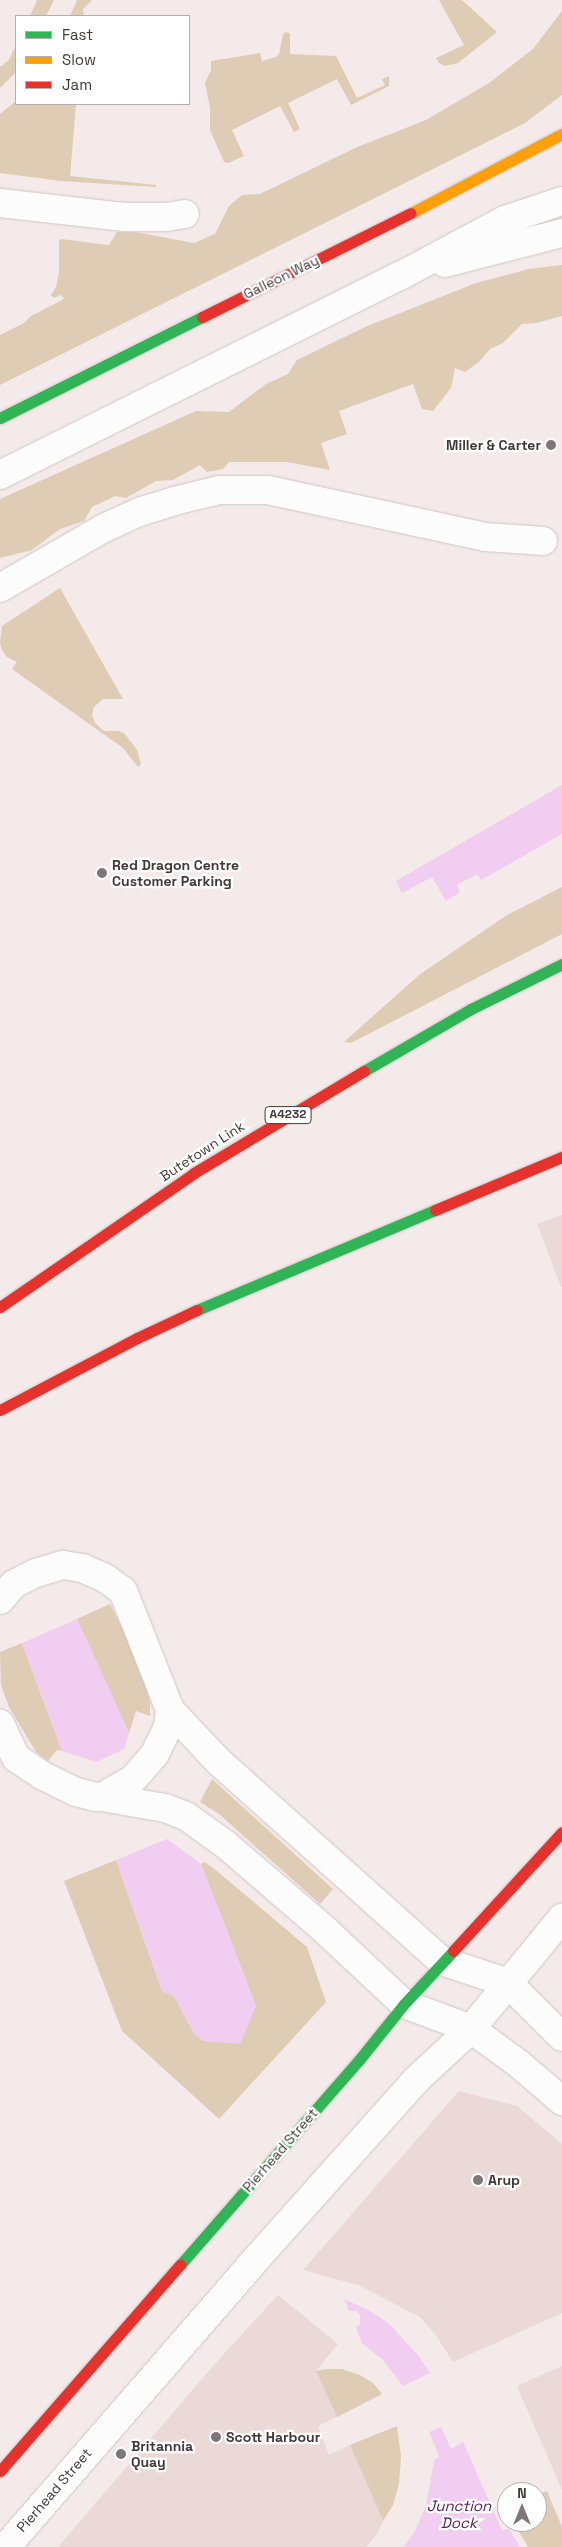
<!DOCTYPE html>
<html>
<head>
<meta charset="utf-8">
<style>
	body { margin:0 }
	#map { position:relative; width:562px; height:2547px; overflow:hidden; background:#f3eae9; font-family:"Space Grotesk",sans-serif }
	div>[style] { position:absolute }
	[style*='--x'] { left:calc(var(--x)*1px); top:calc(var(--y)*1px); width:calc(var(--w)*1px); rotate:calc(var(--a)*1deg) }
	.built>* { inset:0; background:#ebd9d8 }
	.green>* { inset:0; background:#deccb5 }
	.water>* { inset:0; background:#f0cdf1 }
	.roads { filter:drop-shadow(0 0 1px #cec7c6) drop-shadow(0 0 1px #cec7c6) }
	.street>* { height:28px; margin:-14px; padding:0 14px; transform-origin:14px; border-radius:14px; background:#fdfcfc }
	.fast>* { height:11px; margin:-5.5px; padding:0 5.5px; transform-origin:5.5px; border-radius:5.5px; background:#30b455 }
	.slow>* { height:11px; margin:-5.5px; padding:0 5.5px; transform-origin:5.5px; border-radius:5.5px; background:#ff9f0a }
	.jam>* { height:11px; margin:-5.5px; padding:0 5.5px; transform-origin:5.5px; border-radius:5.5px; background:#e5322d }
	.dots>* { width:14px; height:14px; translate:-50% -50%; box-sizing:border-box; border:2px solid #fff; border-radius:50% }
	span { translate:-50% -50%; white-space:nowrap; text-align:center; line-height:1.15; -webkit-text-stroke:4.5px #fff; paint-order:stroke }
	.shield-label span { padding:1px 4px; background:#fff; border:1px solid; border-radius:4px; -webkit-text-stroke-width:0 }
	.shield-label { font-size:12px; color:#403939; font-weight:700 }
	.street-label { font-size:14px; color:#403939 }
	.poi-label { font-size:14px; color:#403939; font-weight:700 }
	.right { translate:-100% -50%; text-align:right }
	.left { translate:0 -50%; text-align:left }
	.water-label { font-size:15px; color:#511a58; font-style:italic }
	.legend { position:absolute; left:15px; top:15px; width:175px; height:90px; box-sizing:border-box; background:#fff; border:1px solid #b3b0b0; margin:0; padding:6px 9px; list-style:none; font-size:15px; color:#403939 }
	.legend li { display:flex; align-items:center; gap:10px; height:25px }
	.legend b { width:25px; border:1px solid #b3b0b0 }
	.north { position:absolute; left:497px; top:2482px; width:50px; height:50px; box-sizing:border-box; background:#fff; border:1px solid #b3b0b0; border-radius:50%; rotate:0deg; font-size:14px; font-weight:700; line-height:20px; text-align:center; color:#403939 }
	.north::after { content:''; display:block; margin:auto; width:18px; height:22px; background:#7f7777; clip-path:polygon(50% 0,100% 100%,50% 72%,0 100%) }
</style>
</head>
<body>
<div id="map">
	<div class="built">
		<div style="clip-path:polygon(562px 1215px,562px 1287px,561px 1287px,537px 1224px)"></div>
		<div style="clip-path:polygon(459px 2091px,517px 2106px,562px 2144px,562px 2313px,453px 2362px,435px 2334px,420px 2317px,358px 2285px,303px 2270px)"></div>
		<div style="clip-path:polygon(278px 2295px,338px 2344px,316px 2371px,337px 2417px,318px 2426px,329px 2455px,350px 2445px,383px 2521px,377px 2534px,366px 2547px,58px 2547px,213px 2366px)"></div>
		<div style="clip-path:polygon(562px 2366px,562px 2490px,517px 2386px)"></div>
	</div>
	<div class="green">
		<div style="clip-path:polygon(37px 0,54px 0,46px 16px,30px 16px)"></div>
		<div style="clip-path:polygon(77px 0,92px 0,83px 9px,84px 16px,70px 16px)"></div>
		<div style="clip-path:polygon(439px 0,462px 0,497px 32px,458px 63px,445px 66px,439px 63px,436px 58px,464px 45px)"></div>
		<div style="clip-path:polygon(562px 11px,562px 95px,525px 123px,0 385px,0 335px,24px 323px,31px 316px,64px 299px,61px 295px,54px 298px,51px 295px,56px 287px,59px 273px,59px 241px,61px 239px,109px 245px,117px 232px,135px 232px,194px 243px,215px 234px,229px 206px,242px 195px,260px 194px,355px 148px,426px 120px,489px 83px,533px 49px)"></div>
		<div style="clip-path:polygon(285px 32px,290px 33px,290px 54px,336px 56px,357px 98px,385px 85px,382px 79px,389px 76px,389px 86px,351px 105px,337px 79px,288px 103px,300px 129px,294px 132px,280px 106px,232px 130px,244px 156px,228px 163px,224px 162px,210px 130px,210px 108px,205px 83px,211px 70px,211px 61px,260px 53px,262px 61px,276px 57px,279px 54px,283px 35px)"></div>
		<div style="clip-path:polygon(16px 45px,16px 72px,0 88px,0 67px,9px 60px)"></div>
		<div style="clip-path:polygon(16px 101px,16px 104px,76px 104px,70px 176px,156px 185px,156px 187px,61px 181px,0 173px,0 114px)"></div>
		<div style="clip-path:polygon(562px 265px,562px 316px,536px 323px,522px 324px,503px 343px,490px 349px,480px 361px,465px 372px,455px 368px,451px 388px,433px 411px,422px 409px,413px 384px,339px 411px,347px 434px,321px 443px,330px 470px,287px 462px,229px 462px,223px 469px,207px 472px,200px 465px,173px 480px,156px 481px,126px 498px,115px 496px,92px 507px,84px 521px,60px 529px,32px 550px,0 558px,0 499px,196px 411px,229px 412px,266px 384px,288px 374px,297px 360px,365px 327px,476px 283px,529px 269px)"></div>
		<div style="clip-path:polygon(60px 588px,123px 699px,103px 699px,94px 707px,92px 715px,95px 723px,104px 731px,119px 731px,125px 734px,137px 750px,141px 764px,138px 767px,123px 748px,12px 669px,17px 662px,7px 657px,2px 650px,0 643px,2px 626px)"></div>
		<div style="clip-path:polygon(562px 887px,562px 934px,351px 1043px,344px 1042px,419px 975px,507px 915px)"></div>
		<div style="clip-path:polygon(110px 1604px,123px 1629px,145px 1684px,150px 1703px,150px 1716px,136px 1711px,129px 1733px,77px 1619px)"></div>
		<div style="clip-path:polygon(22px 1643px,62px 1751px,57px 1750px,48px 1761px,36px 1752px,9px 1707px,1px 1685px,0 1652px)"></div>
		<div style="clip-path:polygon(212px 1779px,333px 1889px,320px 1904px,219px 1814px,200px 1802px)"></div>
		<div style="clip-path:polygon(116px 1860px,162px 1991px,174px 1996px,194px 2034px,256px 2006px,201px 1864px,205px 1862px,218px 1872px,307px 1947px,326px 2002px,219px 2119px,122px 2031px,64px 1881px)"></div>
		<div style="clip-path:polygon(326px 2369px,342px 2369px,360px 2375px,373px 2383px,382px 2394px,337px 2417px,316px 2371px)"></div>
		<div style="clip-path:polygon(397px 2426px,401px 2457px,399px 2484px,393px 2505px,383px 2521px,350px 2445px)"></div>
		<div style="clip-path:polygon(547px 2491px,562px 2527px,562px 2547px,528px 2547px,513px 2522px,537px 2522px,537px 2495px)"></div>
	</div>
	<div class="water">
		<div style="clip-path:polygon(562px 785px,562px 834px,481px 880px,477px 874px,457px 885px,460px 892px,446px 901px,432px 877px,402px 893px,396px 881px)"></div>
		<div style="clip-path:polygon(77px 1619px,129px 1733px,124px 1749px,96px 1762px,62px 1751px,22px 1643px)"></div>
		<div style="clip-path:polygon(167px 1839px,201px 1864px,256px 2006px,240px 2044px,203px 2041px,194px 2034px,174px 1996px,162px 1991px,116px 1860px)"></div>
		<div style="clip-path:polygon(344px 2299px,370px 2311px,388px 2323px,418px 2355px,430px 2373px,403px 2386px,383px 2360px,362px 2343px,356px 2327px,360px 2325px,360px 2315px,357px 2311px,349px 2311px)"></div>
		<div style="clip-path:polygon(441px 2427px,451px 2449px,463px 2442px,502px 2530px,509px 2529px,520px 2547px,404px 2547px,414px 2533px,426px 2506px,434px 2461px,439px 2456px,429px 2432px)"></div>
	</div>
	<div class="roads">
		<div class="street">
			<div style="--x:0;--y:203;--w:126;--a:6.4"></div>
			<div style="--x:125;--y:217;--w:41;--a:0"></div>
			<div style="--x:166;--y:217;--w:19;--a:-9"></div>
			<div style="--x:445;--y:263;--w:121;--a:-14.4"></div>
			<div style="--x:0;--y:475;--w:449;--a:-26.5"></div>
			<div style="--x:402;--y:275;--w:117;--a:-28.1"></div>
			<div style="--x:505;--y:220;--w:60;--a:-18.4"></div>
			<div style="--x:0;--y:588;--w:118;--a:-30"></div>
			<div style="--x:102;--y:529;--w:41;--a:-24.7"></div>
			<div style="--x:139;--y:512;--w:37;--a:-17"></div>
			<div style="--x:174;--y:501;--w:46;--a:-13.7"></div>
			<div style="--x:219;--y:490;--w:49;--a:0"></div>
			<div style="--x:268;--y:490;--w:222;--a:12.2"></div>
			<div style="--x:485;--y:537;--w:58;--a:3.9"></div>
			<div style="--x:0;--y:1600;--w:21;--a:-49"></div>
			<div style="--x:14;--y:1584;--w:25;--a:-27"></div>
			<div style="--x:36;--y:1573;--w:28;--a:-17"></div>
			<div style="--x:63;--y:1565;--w:19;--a:9"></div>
			<div style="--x:82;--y:1568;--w:25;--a:23"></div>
			<div style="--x:105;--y:1578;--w:22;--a:36"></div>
			<div style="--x:123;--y:1591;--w:128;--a:68.4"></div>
			<div style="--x:170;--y:1710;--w:17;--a:97"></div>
			<div style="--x:168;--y:1727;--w:30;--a:116"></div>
			<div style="--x:155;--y:1754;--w:33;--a:131"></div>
			<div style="--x:133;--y:1779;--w:36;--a:150"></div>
			<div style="--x:102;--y:1797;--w:6;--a:180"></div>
			<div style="--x:96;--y:1797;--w:21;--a:-166"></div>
			<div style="--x:76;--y:1792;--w:37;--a:-154"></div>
			<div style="--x:43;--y:1776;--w:32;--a:-146"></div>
			<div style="--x:16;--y:1758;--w:38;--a:-115"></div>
			<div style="--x:170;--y:1710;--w:70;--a:46.7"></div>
			<div style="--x:218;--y:1761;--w:300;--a:41.8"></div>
			<div style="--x:442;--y:1961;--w:70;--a:18.4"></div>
			<div style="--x:508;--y:1983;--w:76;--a:45"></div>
			<div style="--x:102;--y:1797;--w:64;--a:9.9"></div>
			<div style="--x:165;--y:1808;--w:22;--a:21"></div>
			<div style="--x:186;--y:1816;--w:48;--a:35.7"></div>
			<div style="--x:225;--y:1844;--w:133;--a:40.7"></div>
			<div style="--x:326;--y:1931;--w:107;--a:43.1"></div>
			<div style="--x:404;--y:2004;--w:72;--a:20.5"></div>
			<div style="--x:471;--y:2029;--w:59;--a:36.1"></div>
			<div style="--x:519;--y:2064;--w:57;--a:40.7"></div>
			<div style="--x:6;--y:2547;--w:371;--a:-49"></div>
			<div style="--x:249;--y:2267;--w:251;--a:-48.2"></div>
			<div style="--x:416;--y:2080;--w:75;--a:-42.8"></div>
			<div style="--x:471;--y:2029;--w:144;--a:-50.7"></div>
		</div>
		<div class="fast">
			<div style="--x:0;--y:418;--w:226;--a:-26.6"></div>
			<div style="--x:364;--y:1071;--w:124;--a:-30.1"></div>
			<div style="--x:471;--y:1009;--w:102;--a:-26.3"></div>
			<div style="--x:197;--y:1310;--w:258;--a:-22.8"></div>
			<div style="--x:180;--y:2265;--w:272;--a:-48.9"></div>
			<div style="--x:359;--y:2060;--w:72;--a:-51.2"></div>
			<div style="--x:404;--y:2004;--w:72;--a:-47.2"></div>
		</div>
		<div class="slow">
			<div style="--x:411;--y:213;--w:170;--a:-27.6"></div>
		</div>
		<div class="jam">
			<div style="--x:202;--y:317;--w:233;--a:-26.5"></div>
			<div style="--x:435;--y:1210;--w:138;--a:-22.7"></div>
			<div style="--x:0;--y:1307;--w:236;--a:-34.6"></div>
			<div style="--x:194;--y:1173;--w:198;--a:-31"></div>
			<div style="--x:0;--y:1410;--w:155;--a:-27.7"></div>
			<div style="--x:137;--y:1338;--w:66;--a:-25"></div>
			<div style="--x:453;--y:1951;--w:161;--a:-47.5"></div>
			<div style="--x:0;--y:2471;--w:274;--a:-48.9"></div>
		</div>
	</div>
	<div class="dots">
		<div style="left:551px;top:445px;background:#7f7777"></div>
		<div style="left:102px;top:873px;background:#7f7777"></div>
		<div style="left:478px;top:2180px;background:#7f7777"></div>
		<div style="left:216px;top:2437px;background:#7f7777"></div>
		<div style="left:121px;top:2454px;background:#7f7777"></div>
	</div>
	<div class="shield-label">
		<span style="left:288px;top:1115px">A4232</span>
	</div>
	<div class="street-label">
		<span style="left:281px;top:277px;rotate:-26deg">Galleon Way</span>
		<span style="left:202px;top:1151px;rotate:-33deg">Butetown Link</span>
		<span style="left:280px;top:2150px;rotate:-49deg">Pierhead Street</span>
		<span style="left:54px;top:2490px;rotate:-49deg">Pierhead Street</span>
	</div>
	<div class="poi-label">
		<span class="right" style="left:541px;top:445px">Miller &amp; Carter</span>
		<span class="left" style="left:112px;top:873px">Red Dragon Centre<br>Customer Parking</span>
		<span class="left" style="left:488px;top:2180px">Arup</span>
		<span class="left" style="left:226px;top:2437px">Scott Harbour</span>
		<span class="left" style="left:131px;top:2454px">Britannia<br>Quay</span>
	</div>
	<div class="water-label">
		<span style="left:459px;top:2514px">Junction<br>Dock</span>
	</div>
	<ul class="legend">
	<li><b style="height:6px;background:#30b455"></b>Fast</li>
	<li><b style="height:6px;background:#ff9f0a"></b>Slow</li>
	<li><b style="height:6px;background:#e5322d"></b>Jam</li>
	</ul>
	<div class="north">N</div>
</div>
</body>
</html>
